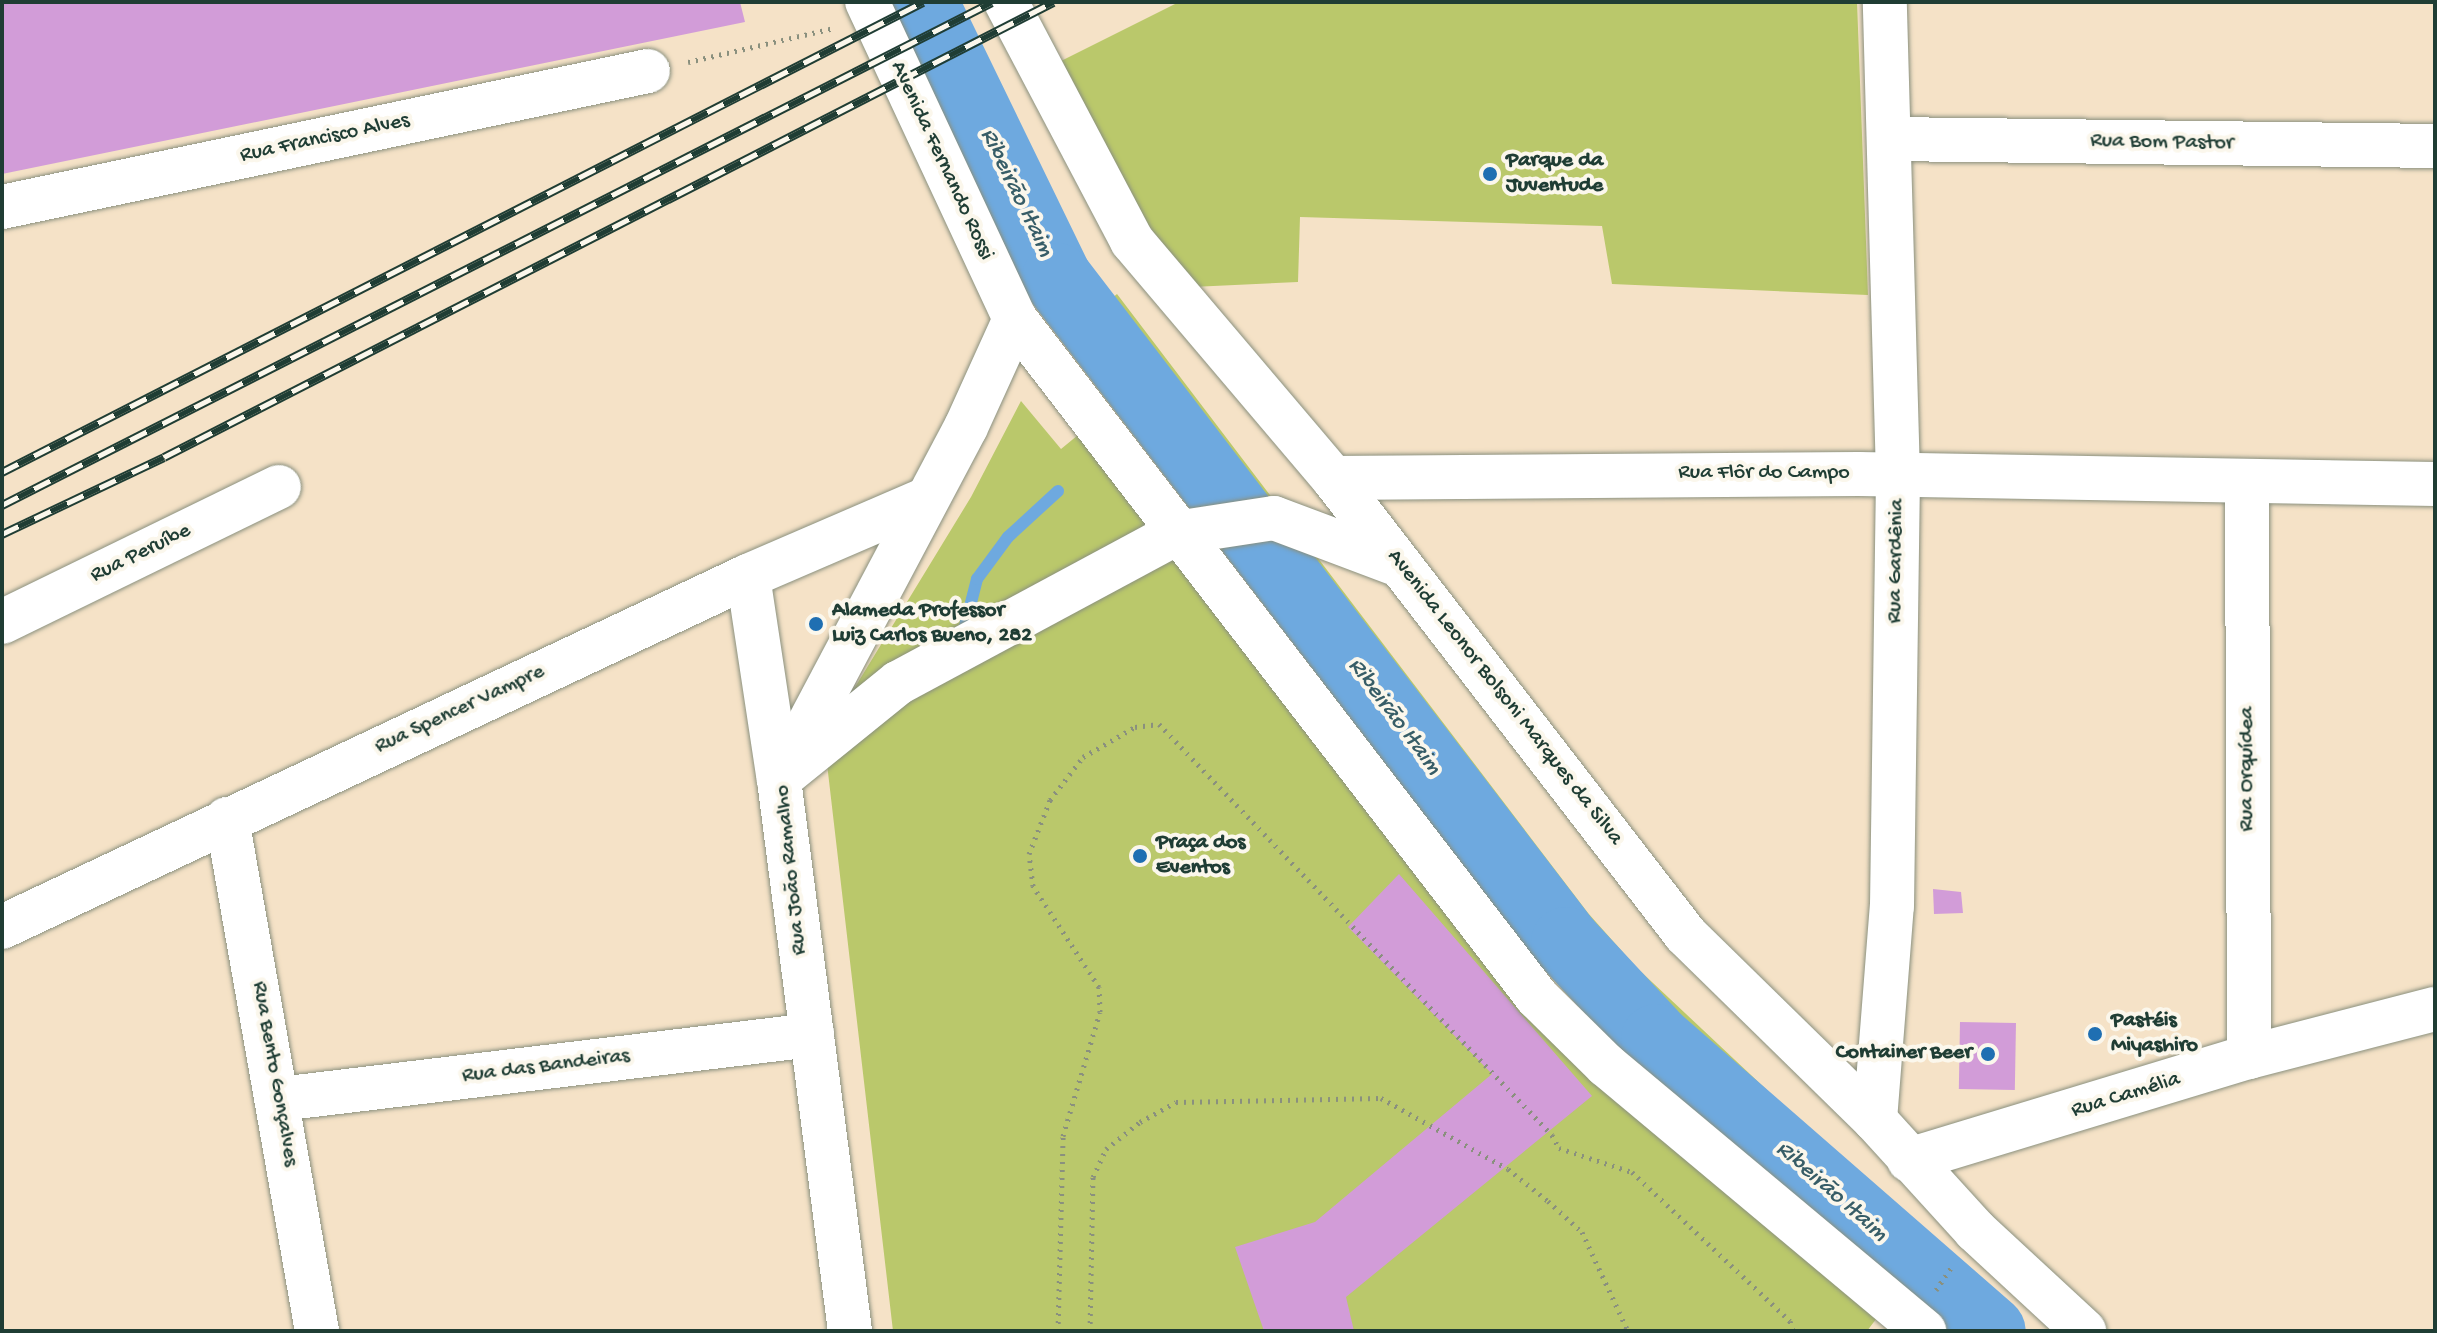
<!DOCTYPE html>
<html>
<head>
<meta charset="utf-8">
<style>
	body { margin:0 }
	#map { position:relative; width:2437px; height:1333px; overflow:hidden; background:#f5e2c7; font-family:"Gochi Hand",sans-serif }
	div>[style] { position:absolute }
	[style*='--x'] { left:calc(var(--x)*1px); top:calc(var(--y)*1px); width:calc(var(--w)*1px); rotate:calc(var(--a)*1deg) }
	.green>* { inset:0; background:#bac86b }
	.stream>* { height:12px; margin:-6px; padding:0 6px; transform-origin:6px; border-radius:6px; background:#6ea9df }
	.river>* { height:70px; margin:-35px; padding:0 35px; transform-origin:35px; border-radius:35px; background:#6ea9df }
	.building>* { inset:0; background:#d29cd8; transform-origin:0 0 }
	.path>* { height:5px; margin-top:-2.5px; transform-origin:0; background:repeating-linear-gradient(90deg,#8a907e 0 2px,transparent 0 8px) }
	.roads { filter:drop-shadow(0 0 2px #8a907e) drop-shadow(0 0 2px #8a907e) }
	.minor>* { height:44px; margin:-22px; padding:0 22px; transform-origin:22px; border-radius:22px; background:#fff }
	.major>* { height:44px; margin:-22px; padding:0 22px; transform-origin:22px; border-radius:22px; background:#fff }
	.rail>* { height:9px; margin-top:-4.5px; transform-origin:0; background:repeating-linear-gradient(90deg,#fbf7ec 0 18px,#1f3d34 0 36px); box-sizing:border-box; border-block:2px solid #1f3d34 }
	.dots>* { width:22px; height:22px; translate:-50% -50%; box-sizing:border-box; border:4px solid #fbf7ec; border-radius:50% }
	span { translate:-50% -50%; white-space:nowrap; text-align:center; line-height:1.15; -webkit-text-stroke:8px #fbf7ec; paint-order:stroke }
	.street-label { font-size:22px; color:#1f3d34 }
	.poi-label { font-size:22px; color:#1f3d34; font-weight:700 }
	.left { translate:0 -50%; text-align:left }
	.right { translate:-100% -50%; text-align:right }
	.water-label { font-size:24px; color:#375d67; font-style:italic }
	.frame { position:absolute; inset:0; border:4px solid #1f3d34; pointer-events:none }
</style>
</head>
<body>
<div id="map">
	<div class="green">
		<div style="clip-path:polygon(1179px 2px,1857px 2px,1868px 295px,1612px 284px,1602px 226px,1300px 217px,1298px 282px,1192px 287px,1133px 203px,1061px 61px)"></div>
		<div style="clip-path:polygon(1117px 294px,1588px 913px,1636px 967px,1950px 1262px,1939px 1273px,1625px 986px,1588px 946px,1107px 302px)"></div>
		<div style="clip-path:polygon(1021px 401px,1061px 449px,1111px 408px,1529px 975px,1892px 1298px,1867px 1331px,893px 1331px,824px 738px,971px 497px)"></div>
	</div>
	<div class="stream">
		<div style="--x:963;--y:634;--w:57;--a:-75.7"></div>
		<div style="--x:977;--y:579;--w:52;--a:-53.6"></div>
		<div style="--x:1008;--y:537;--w:68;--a:-42.6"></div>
	</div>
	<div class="river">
		<div style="--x:923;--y:2;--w:307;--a:64.1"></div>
		<div style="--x:1057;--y:278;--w:837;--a:52.53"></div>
		<div style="--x:1566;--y:942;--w:132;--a:47.1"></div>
		<div style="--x:1656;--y:1039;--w:444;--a:41.1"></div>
	</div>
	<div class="building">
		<div style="clip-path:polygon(2px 2px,740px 2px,745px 22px,2px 174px)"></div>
		<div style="clip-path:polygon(1399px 874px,1592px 1096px,1346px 1297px,1354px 1331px,1264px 1331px,1235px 1247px,1315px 1222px,1492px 1074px,1348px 927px)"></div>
		<div style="clip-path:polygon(1933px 889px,1961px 892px,1963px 913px,1934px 914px)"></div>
		<div style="left:1960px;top:1022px;width:56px;height:67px;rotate:1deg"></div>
	</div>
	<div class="path">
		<div style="--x:688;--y:62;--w:150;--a:-13.1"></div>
		<div style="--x:1936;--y:1290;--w:30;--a:-56"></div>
		<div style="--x:1058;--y:1331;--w:195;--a:-88.5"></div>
		<div style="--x:1063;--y:1136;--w:129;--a:-73.4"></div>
		<div style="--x:1100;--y:1012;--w:25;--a:-92"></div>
		<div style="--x:1099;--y:987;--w:121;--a:-123.2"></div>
		<div style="--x:1033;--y:886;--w:32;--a:-97"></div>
		<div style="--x:1029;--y:854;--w:58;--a:-68.7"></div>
		<div style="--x:1050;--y:800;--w:54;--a:-52.5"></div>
		<div style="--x:1083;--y:757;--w:60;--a:-30"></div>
		<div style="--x:1135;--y:727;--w:24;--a:-7"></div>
		<div style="--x:1159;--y:724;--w:569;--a:46.28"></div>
		<div style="--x:1552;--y:1135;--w:15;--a:62"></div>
		<div style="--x:1559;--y:1148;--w:77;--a:18.2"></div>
		<div style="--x:1632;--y:1172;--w:217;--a:43.3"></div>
		<div style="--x:1790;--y:1321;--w:10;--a:73"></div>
		<div style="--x:1090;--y:1331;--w:154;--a:-88.9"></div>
		<div style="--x:1093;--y:1177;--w:31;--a:-65"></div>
		<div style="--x:1106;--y:1149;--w:43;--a:-38.5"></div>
		<div style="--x:1140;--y:1122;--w:41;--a:-29.1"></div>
		<div style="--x:1176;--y:1102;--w:205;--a:-1.1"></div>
		<div style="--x:1381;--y:1098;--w:145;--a:29.2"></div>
		<div style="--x:1508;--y:1169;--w:51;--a:38.7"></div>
		<div style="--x:1548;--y:1201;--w:46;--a:42.4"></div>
		<div style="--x:1582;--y:1232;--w:109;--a:65.1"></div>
	</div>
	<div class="roads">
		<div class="minor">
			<div style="--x:1889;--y:139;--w:546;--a:0.73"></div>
			<div style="--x:2;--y:207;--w:660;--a:-11.89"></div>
			<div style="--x:1015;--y:319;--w:856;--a:52.41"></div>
			<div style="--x:1537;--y:997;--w:97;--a:44.6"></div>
			<div style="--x:1606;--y:1065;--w:415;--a:39.9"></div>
			<div style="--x:1333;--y:478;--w:526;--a:-0.44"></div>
			<div style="--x:1859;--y:474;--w:576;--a:0.99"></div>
			<div style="--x:2247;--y:481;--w:576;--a:89.8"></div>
			<div style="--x:748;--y:576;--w:206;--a:81.4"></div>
			<div style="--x:2;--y:622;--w:308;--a:-26"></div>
			<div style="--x:783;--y:776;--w:148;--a:-39"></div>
			<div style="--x:898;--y:683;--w:316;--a:-28.3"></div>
			<div style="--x:1176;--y:533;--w:99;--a:-8.7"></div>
			<div style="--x:1274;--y:518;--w:134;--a:20.6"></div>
			<div style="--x:227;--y:819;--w:520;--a:80.03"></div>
			<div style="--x:2;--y:927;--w:824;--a:-25.2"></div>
			<div style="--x:748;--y:576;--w:189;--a:-23.3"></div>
			<div style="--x:280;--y:1099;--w:536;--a:-6.86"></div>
			<div style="--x:1875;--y:1120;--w:215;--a:-85.5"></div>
			<div style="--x:1892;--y:906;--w:430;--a:-89.2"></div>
			<div style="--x:1898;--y:476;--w:474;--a:-91.6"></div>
			<div style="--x:1909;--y:1160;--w:355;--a:-16.9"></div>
			<div style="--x:2249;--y:1057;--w:192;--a:-14.5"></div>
		</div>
		<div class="major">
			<div style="--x:1006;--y:2;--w:270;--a:62.2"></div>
			<div style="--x:1132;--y:241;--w:311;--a:49.7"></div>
			<div style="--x:1333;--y:478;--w:577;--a:52.32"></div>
			<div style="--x:1686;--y:935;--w:264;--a:44.4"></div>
			<div style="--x:1875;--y:1120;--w:149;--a:47.7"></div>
			<div style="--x:1975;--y:1230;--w:149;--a:42.8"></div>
			<div style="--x:850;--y:1331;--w:556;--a:-97.34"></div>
			<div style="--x:779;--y:780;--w:399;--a:-62.1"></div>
			<div style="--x:966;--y:427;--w:119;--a:-65.6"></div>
			<div style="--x:1015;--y:319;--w:350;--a:-115"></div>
		</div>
	</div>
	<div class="rail">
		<div style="--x:2;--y:472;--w:1034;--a:-27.04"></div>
		<div style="--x:2;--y:505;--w:1110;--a:-26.93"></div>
		<div style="--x:2;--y:534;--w:179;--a:-25.4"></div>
		<div style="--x:164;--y:457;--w:999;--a:-27.1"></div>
	</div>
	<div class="dots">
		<div style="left:1490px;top:174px;background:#1f6fb2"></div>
		<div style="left:816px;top:624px;background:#1f6fb2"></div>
		<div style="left:1140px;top:856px;background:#1f6fb2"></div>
		<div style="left:2095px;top:1034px;background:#1f6fb2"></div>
		<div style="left:1988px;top:1054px;background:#1f6fb2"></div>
	</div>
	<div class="street-label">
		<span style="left:325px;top:139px;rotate:-12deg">Rua Francisco Alves</span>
		<span style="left:2162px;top:143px;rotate:1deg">Rua Bom Pastor</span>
		<span style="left:941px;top:161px;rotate:65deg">Avenida Fernando Rossi</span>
		<span style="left:1764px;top:474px">Rua Flôr do Campo</span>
		<span style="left:141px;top:554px;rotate:-26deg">Rua Peruíbe</span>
		<span style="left:1897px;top:561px;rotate:-89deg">Rua Gardênia</span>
		<span style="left:1504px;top:698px;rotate:52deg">Avenida Leonor Bolsoni Marques da Silva</span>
		<span style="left:460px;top:710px;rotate:-25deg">Rua Spencer Vampre</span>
		<span style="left:2248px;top:769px;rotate:-90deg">Rua Orquídea</span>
		<span style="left:792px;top:870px;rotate:-96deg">Rua João Ramalho</span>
		<span style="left:546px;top:1067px;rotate:-7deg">Rua das Bandeiras</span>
		<span style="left:274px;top:1074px;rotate:80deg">Rua Bento Gonçalves</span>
		<span style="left:2126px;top:1096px;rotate:-17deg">Rua Camélia</span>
	</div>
	<div class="poi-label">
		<span class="left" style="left:1506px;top:174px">Parque da<br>Juventude</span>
		<span class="left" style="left:832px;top:624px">Alameda Professor<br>Luiz Carlos Bueno, 282</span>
		<span class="left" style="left:1156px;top:856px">Praça dos<br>Eventos</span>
		<span class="left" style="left:2111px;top:1034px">Pastéis<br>Miyashiro</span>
		<span class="right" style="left:1972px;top:1054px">Container Beer</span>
	</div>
	<div class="water-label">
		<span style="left:1016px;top:193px;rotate:64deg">Ribeirão Itaim</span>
		<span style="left:1394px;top:717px;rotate:53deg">Ribeirão Itaim</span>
		<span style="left:1831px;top:1192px;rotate:41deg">Ribeirão Itaim</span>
	</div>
	<div class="frame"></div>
</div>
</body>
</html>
